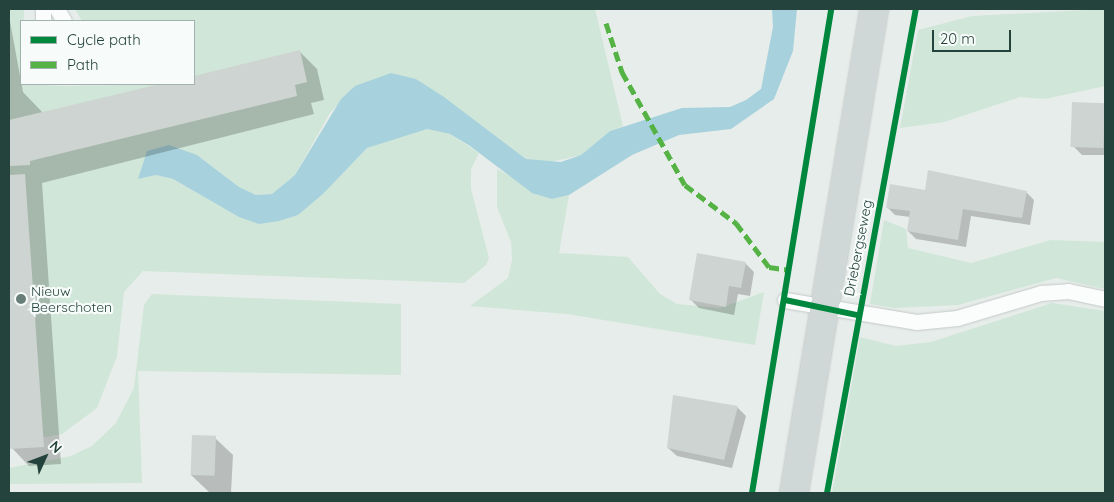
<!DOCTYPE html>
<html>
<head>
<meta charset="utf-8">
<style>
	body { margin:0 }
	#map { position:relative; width:1114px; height:502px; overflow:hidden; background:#e7edea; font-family:Quicksand,sans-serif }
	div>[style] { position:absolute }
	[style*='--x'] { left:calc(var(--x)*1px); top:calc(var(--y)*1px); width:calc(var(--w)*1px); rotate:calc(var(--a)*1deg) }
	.green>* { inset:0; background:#d0e6d8 }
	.water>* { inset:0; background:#a7d2dd }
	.shadow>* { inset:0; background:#0003 }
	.building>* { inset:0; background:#ced4d2; transform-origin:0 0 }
	.roads { filter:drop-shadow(0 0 1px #c4cac8) drop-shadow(0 0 1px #c4cac8) }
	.lane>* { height:15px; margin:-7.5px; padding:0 7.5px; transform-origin:7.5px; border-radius:7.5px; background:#fbfcfc }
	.primary>* { height:28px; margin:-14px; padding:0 14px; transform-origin:14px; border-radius:14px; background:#cfd8d6 }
	.quiet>* { height:5px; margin-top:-2.5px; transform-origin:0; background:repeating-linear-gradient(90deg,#55b346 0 10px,transparent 0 15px) }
	.cycleway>* { height:6px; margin:-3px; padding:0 3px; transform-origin:3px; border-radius:3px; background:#00873e }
	.dots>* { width:14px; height:14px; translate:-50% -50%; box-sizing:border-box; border:2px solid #f7fbf9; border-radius:50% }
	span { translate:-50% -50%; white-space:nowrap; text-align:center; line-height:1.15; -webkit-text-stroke:4.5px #f7fbf9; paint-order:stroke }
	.street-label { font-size:14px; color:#23433c }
	.poi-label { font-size:14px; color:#23433c }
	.left { translate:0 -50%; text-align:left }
	.frame { position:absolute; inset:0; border:10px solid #23433c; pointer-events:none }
	.legend { position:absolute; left:20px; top:20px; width:175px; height:65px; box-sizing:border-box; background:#f7fbf9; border:1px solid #a2b1ad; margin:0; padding:6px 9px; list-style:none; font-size:15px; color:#23433c }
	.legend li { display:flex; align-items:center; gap:10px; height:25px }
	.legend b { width:25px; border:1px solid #a2b1ad }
	.north { position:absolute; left:20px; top:432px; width:50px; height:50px; -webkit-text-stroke:4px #f7fbf9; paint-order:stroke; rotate:47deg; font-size:14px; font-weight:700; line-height:20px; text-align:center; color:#23433c }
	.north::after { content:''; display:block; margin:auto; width:18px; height:22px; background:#23433c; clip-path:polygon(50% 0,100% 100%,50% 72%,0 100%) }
	.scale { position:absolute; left:932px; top:30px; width:79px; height:22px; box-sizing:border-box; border:2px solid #23433c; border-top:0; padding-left:6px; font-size:15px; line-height:18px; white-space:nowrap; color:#23433c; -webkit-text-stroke:4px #f7fbf9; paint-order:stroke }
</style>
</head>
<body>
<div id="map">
	<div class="green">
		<div style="clip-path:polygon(9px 9px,24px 9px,21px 84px,64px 86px,194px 84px,194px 21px,82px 21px,75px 9px,595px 9px,623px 126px,610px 131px,581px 155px,542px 164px,526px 159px,416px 79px,355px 86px,330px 113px,295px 175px,272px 194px,256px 195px,239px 187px,197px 155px,138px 179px,156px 175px,173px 179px,239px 217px,324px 193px,367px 148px,390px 137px,427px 129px,450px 134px,479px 153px,471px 169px,471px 189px,489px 258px,486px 265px,464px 283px,143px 271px,124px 292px,117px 356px,97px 408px,62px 434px,9px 444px)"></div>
		<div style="clip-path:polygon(1105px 9px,1105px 86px,1045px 99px,1020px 97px,944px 122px,900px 128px,918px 30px,972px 16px)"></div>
		<div style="clip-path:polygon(497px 169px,552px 199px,569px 195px,559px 253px,628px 257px,660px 294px,677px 304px,720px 308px,764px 292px,755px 345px,567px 314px,470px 306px,508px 278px,512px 260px,511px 242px,497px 207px)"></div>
		<div style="clip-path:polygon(884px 220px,906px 229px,908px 248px,971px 263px,1051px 240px,1105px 242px,1105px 289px,1056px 278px,958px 305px,895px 308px,870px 304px)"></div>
		<div style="clip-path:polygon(152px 294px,401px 304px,401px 375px,138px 371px,142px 483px,9px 484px,9px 468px,71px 456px,92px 446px,116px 423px,134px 388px,144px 305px)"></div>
		<div style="clip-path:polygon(1052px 303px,1105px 311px,1105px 493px,832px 493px,860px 337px,896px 346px,931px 342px)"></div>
	</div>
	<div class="water">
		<div style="clip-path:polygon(772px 9px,797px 9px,793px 51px,774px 99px,731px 129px,679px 135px,632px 155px,569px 195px,552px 199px,532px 193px,470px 146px,450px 134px,427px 129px,367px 148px,324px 193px,298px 215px,279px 221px,259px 224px,239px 217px,173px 179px,156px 175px,138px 179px,147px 151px,169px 145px,197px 155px,239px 187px,256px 195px,272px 194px,295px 175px,341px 99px,355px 86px,391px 73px,416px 79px,444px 97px,526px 159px,561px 162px,581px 155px,610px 131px,682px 108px,730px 107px,746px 100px,761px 89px,773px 27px)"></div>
	</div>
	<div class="shadow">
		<div style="clip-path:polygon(9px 16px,23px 92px,43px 113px,165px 84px,194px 84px,194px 77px,300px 52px,317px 69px,324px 100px,311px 103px,314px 114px,42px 183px,61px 464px,29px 466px,9px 445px)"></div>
		<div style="clip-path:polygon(1073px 103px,1105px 104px,1105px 155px,1082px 155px,1073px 146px)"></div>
		<div style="clip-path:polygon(926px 191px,1026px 192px,1034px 200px,1030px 225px,971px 216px,966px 247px,916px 239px,908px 231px,910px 217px,895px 215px,887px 207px)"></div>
		<div style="clip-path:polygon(745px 263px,754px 272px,750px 296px,738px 294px,734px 315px,699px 308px,690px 299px)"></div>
		<div style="clip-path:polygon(675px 396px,738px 408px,746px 416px,732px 468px,677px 456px,668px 448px)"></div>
		<div style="clip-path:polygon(215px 438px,233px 455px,231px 493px,209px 492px,191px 475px)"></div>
	</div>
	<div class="building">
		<div style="clip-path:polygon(300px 50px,307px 82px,295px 85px,297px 96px,30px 161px,30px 165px,9px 166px,9px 120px,160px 84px,194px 84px,194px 76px)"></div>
		<div style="left:1072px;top:102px;width:33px;height:45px;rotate:2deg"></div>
		<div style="clip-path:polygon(928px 170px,1027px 191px,1022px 218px,963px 209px,958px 240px,907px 231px,910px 211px,886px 208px,890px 184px,925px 190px)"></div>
		<div style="clip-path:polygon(25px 174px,44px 447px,10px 449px,9px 175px)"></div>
		<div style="clip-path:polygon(697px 253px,746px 262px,741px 288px,729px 286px,726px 307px,689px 300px)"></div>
		<div style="clip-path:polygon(673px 395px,738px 406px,724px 460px,667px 448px)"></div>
		<div style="left:192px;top:435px;width:24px;height:40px;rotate:2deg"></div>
	</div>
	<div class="roads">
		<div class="lane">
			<div style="--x:57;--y:9;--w:14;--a:60"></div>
			<div style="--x:43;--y:21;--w:12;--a:-90"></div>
			<div style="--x:785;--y:300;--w:133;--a:9.5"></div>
			<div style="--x:916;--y:322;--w:41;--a:-5.6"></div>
			<div style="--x:957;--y:318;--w:88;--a:-16.6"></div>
			<div style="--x:1041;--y:293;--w:27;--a:-4"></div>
			<div style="--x:1068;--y:291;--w:38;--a:12"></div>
		</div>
		<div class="primary">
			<div style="--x:794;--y:493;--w:491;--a:-80.6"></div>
		</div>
	</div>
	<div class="quiet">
		<div style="--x:606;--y:23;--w:52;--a:71.9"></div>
		<div style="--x:622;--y:72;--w:129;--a:60.9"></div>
		<div style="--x:685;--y:185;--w:64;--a:36.7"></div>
		<div style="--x:736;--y:223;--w:55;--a:53.1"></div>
		<div style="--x:769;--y:267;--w:21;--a:8"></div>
	</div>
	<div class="cycleway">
		<div style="--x:785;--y:300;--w:74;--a:11.8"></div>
		<div style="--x:752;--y:493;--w:490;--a:-80.7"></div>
		<div style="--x:827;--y:493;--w:492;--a:-79.6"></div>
	</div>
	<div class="dots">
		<div style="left:21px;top:299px;background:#687e79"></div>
	</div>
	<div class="street-label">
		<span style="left:858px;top:248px;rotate:-79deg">Driebergseweg</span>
	</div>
	<div class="poi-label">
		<span class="left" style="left:31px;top:299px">Nieuw<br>Beerschoten</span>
	</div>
	<div class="frame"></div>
	<ul class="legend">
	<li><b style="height:6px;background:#00873e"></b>Cycle path</li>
	<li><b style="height:6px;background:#55b346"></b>Path</li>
	</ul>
	<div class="north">N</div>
	<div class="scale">20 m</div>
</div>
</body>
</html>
